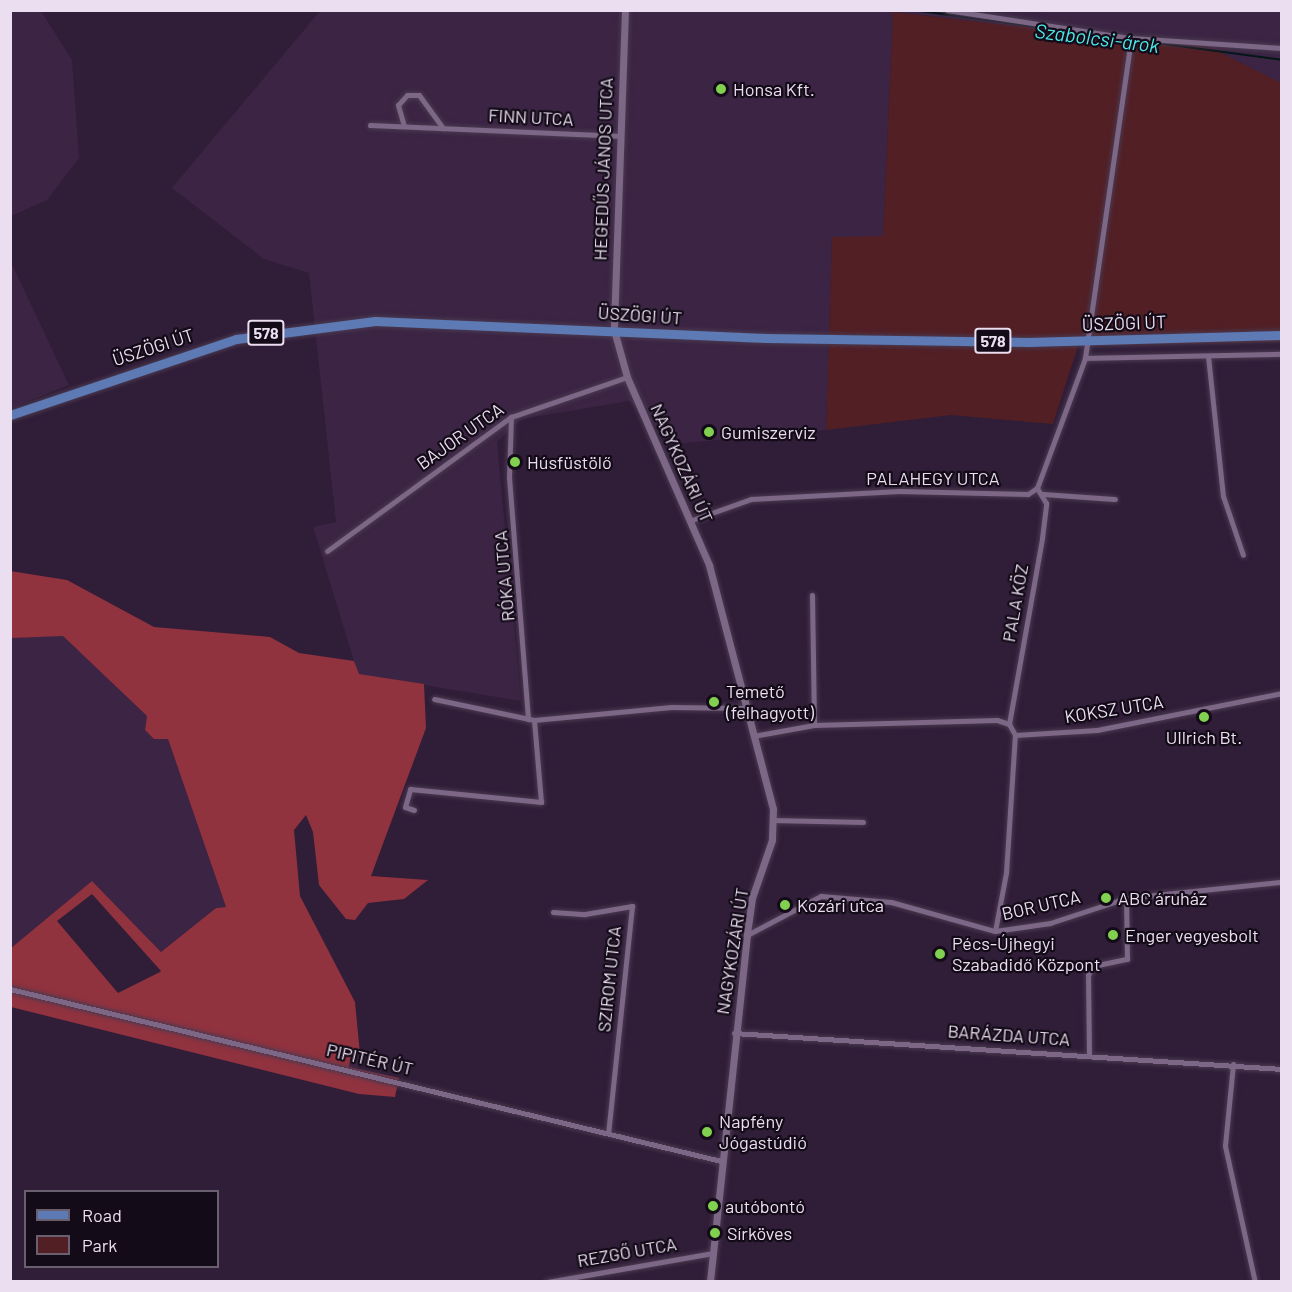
<!DOCTYPE html>
<html>
<head>
<meta charset="utf-8">
<style>
	body { margin:0 }
	#map { position:relative; width:1292px; height:1292px; overflow:hidden; background:#301d38; font-family:Barlow,sans-serif }
	div>[style] { position:absolute }
	[style*='--x'] { left:calc(var(--x)*1px); top:calc(var(--y)*1px); width:calc(var(--w)*1px); rotate:calc(var(--a)*1deg) }
	.built>* { inset:0; background:#3b2444; transform-origin:0 0 }
	.green>* { inset:0; background:#521f25 }
	.forest>* { inset:0; background:#91323f }
	.stream>* { height:2px; margin:-1px; padding:0 1px; transform-origin:1px; border-radius:1px; background:#041717 }
	.roads { filter:drop-shadow(0 0 2px #4a3a50) drop-shadow(0 0 2px #4a3a50) }
	.minor>* { height:5px; margin:-2.5px; padding:0 2.5px; transform-origin:2.5px; border-radius:2.5px; background:#7c6786 }
	.tertiary>* { height:7px; margin:-3.5px; padding:0 3.5px; transform-origin:3.5px; border-radius:3.5px; background:#7c6786 }
	.primary>* { height:9px; margin:-4.5px; padding:0 4.5px; transform-origin:4.5px; border-radius:4.5px; background:#5d7ab5 }
	.dots>* { width:16px; height:16px; translate:-50% -50%; box-sizing:border-box; border:3px solid #130b17; border-radius:50% }
	span { translate:-50% -50%; white-space:nowrap; text-align:center; line-height:1.15; -webkit-text-stroke:4.5px #130b17; paint-order:stroke }
	.shield-label span { padding:2px 4px; background:#130b17; border:2px solid; border-radius:4px; -webkit-text-stroke-width:0 }
	.shield-label { font-size:16px; color:#eadef0; font-weight:700 }
	.poi-label { font-size:18px; color:#eadef0 }
	.left { translate:0 -50%; text-align:left }
	.street-label { font-size:18px; color:#eadef0 }
	.water-label { font-size:20px; color:#4ee7e8; font-style:italic }
	.frame { position:absolute; inset:0; border:12px solid #eadef0; pointer-events:none }
	.legend { position:absolute; left:24px; top:1190px; width:195px; height:78px; box-sizing:border-box; background:#130b17; border:2px solid #695f6e; margin:0; padding:8px 10px; list-style:none; font-size:18px; color:#eadef0 }
	.legend li { display:flex; align-items:center; gap:12px; height:30px }
	.legend b { width:30px; border:2px solid #695f6e }
</style>
</head>
<body>
<div id="map">
	<div class="built">
		<div style="clip-path:polygon(11px 10px,41px 11px,72px 60px,79px 158px,47px 200px,11px 216px)"></div>
		<div style="clip-path:polygon(320px 11px,1281px 11px,1281px 83px,1211px 48px,893px 12px,883px 236px,832px 238px,826px 430px,675px 444px,629px 401px,521px 419px,497px 442px,521px 701px,358px 674px,313px 527px,336px 522px,309px 273px,264px 259px,172px 188px)"></div>
		<div style="clip-path:polygon(10px 260px,69px 385px,11px 408px,10px 408px)"></div>
		<div style="clip-path:polygon(25px 634px,63px 636px,147px 716px,145px 730px,154px 739px,168px 739px,226px 907px,216px 908px,161px 952px,92px 881px,11px 948px,11px 638px)"></div>
		<div style="left:351px;top:1053px;width:9px;height:14px;rotate:6deg"></div>
	</div>
	<div class="green">
		<div style="clip-path:polygon(893px 12px,1211px 48px,1281px 83px,1281px 342px,1078px 346px,1053px 424px,951px 415px,826px 430px,832px 237px,883px 236px)"></div>
	</div>
	<div class="forest">
		<div style="clip-path:polygon(evenodd,10px 571px,67px 580px,154px 627px,270px 637px,299px 653px,354px 661px,359px 674px,424px 684px,426px 728px,371px 876px,428px 880px,404px 899px,368px 903px,355px 920px,346px 919px,319px 885px,313px 832px,306px 815px,294px 830px,300px 896px,355px 1002px,360px 1054px,351px 1053px,349px 1067px,399px 1078px,395px 1097px,359px 1094px,11px 1007px,11px 948px,92px 881px,161px 952px,216px 908px,226px 907px,168px 739px,154px 739px,145px 730px,147px 716px,63px 636px,11px 638px,10px 571px,92px 894px,161px 971px,160px 972px,118px 993px,57px 921px,92px 894px)"></div>
	</div>
	<div class="stream">
		<div style="--x:913;--y:10;--w:372;--a:7.7"></div>
	</div>
	<div class="roads">
		<div class="minor">
			<div style="--x:947;--y:10;--w:186;--a:8.7"></div>
			<div style="--x:1131;--y:38;--w:151;--a:3.8"></div>
			<div style="--x:370;--y:125;--w:247;--a:2.5"></div>
			<div style="--x:404;--y:126;--w:22;--a:-106"></div>
			<div style="--x:398;--y:105;--w:13;--a:-48"></div>
			<div style="--x:407;--y:95;--w:12;--a:0"></div>
			<div style="--x:419;--y:95;--w:41;--a:54"></div>
			<div style="--x:1208;--y:356;--w:141;--a:83.9"></div>
			<div style="--x:1223;--y:496;--w:62;--a:71.3"></div>
			<div style="--x:1085;--y:358;--w:197;--a:-1.2"></div>
			<div style="--x:511;--y:417;--w:60;--a:91.9"></div>
			<div style="--x:509;--y:477;--w:243;--a:85.5"></div>
			<div style="--x:1042;--y:494;--w:73;--a:3.9"></div>
			<div style="--x:692;--y:520;--w:63;--a:-19.6"></div>
			<div style="--x:751;--y:499;--w:148;--a:-3.1"></div>
			<div style="--x:899;--y:491;--w:129;--a:1.3"></div>
			<div style="--x:1028;--y:494;--w:11;--a:-34"></div>
			<div style="--x:1037;--y:488;--w:139;--a:-69.7"></div>
			<div style="--x:1085;--y:358;--w:323;--a:-81.8"></div>
			<div style="--x:327;--y:551;--w:228;--a:-36.1"></div>
			<div style="--x:511;--y:417;--w:123;--a:-19"></div>
			<div style="--x:812;--y:595;--w:130;--a:89.1"></div>
			<div style="--x:534;--y:720;--w:138;--a:-5.4"></div>
			<div style="--x:671;--y:707;--w:75;--a:0.8"></div>
			<div style="--x:1009;--y:724;--w:189;--a:-79.9"></div>
			<div style="--x:1042;--y:538;--w:35;--a:-83"></div>
			<div style="--x:1046;--y:503;--w:17;--a:-121"></div>
			<div style="--x:753;--y:736;--w:62;--a:-10.2"></div>
			<div style="--x:814;--y:725;--w:183;--a:-1.6"></div>
			<div style="--x:997;--y:720;--w:13;--a:18"></div>
			<div style="--x:1009;--y:724;--w:13;--a:61"></div>
			<div style="--x:1015;--y:735;--w:82;--a:-3.5"></div>
			<div style="--x:1097;--y:730;--w:189;--a:-11.3"></div>
			<div style="--x:414;--y:810;--w:9;--a:-162"></div>
			<div style="--x:405;--y:807;--w:19;--a:-74"></div>
			<div style="--x:410;--y:789;--w:132;--a:5.7"></div>
			<div style="--x:541;--y:802;--w:82;--a:-94.9"></div>
			<div style="--x:534;--y:720;--w:102;--a:-168.1"></div>
			<div style="--x:773;--y:820;--w:90;--a:1.3"></div>
			<div style="--x:553;--y:912;--w:32;--a:4"></div>
			<div style="--x:585;--y:914;--w:48;--a:-9.7"></div>
			<div style="--x:632;--y:906;--w:228;--a:96"></div>
			<div style="--x:995;--y:931;--w:59;--a:-79.3"></div>
			<div style="--x:1006;--y:873;--w:138;--a:-86.3"></div>
			<div style="--x:747;--y:935;--w:84;--a:-27.8"></div>
			<div style="--x:821;--y:896;--w:70;--a:4.9"></div>
			<div style="--x:891;--y:902;--w:108;--a:15.6"></div>
			<div style="--x:995;--y:931;--w:56;--a:-8.3"></div>
			<div style="--x:1050;--y:923;--w:80;--a:-18.2"></div>
			<div style="--x:1126;--y:898;--w:157;--a:-5.9"></div>
			<div style="--x:10;--y:989;--w:732;--a:13.6"></div>
			<div style="--x:734;--y:1033;--w:549;--a:3.76"></div>
			<div style="--x:1089;--y:1055;--w:80;--a:-90.7"></div>
			<div style="--x:1088;--y:975;--w:10;--a:-61"></div>
			<div style="--x:1093;--y:966;--w:35;--a:-12"></div>
			<div style="--x:1127;--y:959;--w:61;--a:-90.9"></div>
			<div style="--x:1233;--y:1064;--w:82;--a:95.6"></div>
			<div style="--x:1225;--y:1146;--w:139;--a:77.6"></div>
			<div style="--x:547;--y:1282;--w:169;--a:-9.9"></div>
		</div>
		<div class="tertiary">
			<div style="--x:625;--y:10;--w:320;--a:92"></div>
			<div style="--x:614;--y:330;--w:49;--a:74.5"></div>
			<div style="--x:627;--y:377;--w:205;--a:66.4"></div>
			<div style="--x:709;--y:565;--w:252;--a:75.3"></div>
			<div style="--x:773;--y:809;--w:31;--a:92"></div>
			<div style="--x:772;--y:840;--w:61;--a:109"></div>
			<div style="--x:752;--y:898;--w:37;--a:98"></div>
			<div style="--x:747;--y:935;--w:349;--a:96.1"></div>
		</div>
		<div class="primary">
			<div style="--x:10;--y:415;--w:238;--a:-18.6"></div>
			<div style="--x:236;--y:339;--w:140;--a:-7.4"></div>
			<div style="--x:375;--y:321;--w:392;--a:2.5"></div>
			<div style="--x:767;--y:338;--w:261;--a:0.9"></div>
			<div style="--x:1028;--y:342;--w:254;--a:-1.6"></div>
		</div>
	</div>
	<div class="dots">
		<div style="left:721px;top:89px;background:#81d050"></div>
		<div style="left:709px;top:432px;background:#81d050"></div>
		<div style="left:515px;top:462px;background:#81d050"></div>
		<div style="left:714px;top:702px;background:#81d050"></div>
		<div style="left:1204px;top:717px;background:#81d050"></div>
		<div style="left:1106px;top:898px;background:#81d050"></div>
		<div style="left:785px;top:905px;background:#81d050"></div>
		<div style="left:1113px;top:935px;background:#81d050"></div>
		<div style="left:940px;top:954px;background:#81d050"></div>
		<div style="left:707px;top:1132px;background:#81d050"></div>
		<div style="left:713px;top:1206px;background:#81d050"></div>
		<div style="left:715px;top:1233px;background:#81d050"></div>
	</div>
	<div class="shield-label">
		<span style="left:266px;top:333px">578</span>
		<span style="left:993px;top:341px">578</span>
	</div>
	<div class="poi-label">
		<span class="left" style="left:733px;top:89px">Honsa Kft.</span>
		<span class="left" style="left:721px;top:432px">Gumiszerviz</span>
		<span class="left" style="left:527px;top:462px">Húsfüstölő</span>
		<span class="left" style="left:726px;top:702px">Temető<br>(felhagyott)</span>
		<span style="left:1204px;top:737px">Ullrich Bt.</span>
		<span class="left" style="left:1118px;top:898px">ABC áruház</span>
		<span class="left" style="left:797px;top:905px">Kozári utca</span>
		<span class="left" style="left:1125px;top:935px">Enger vegyesbolt</span>
		<span class="left" style="left:952px;top:954px">Pécs-Újhegyi<br>Szabadidő Központ</span>
		<span class="left" style="left:719px;top:1132px">Napfény<br>Jógastúdió</span>
		<span class="left" style="left:725px;top:1206px">autóbontó</span>
		<span class="left" style="left:727px;top:1233px">Sírköves</span>
	</div>
	<div class="street-label">
		<span style="left:531px;top:117px;rotate:3deg">FINN UTCA</span>
		<span style="left:603px;top:169px;rotate:-88deg">HEGEDŰS JÁNOS UTCA</span>
		<span style="left:640px;top:315px;rotate:4deg">ÜSZÖGI ÚT</span>
		<span style="left:1124px;top:323px;rotate:-2deg">ÜSZÖGI ÚT</span>
		<span style="left:153px;top:347px;rotate:-18deg">ÜSZÖGI ÚT</span>
		<span style="left:460px;top:436px;rotate:-35deg">BAJOR UTCA</span>
		<span style="left:682px;top:463px;rotate:66deg">NAGYKOZÁRI ÚT</span>
		<span style="left:933px;top:478px">PALAHEGY UTCA</span>
		<span style="left:504px;top:576px;rotate:-95deg">RÓKA UTCA</span>
		<span style="left:1015px;top:603px;rotate:-80deg">PALA KÖZ</span>
		<span style="left:1114px;top:709px;rotate:-9deg">KOKSZ UTCA</span>
		<span style="left:1041px;top:905px;rotate:-13deg">BOR UTCA</span>
		<span style="left:732px;top:951px;rotate:-81deg">NAGYKOZÁRI ÚT</span>
		<span style="left:609px;top:979px;rotate:-84deg">SZIROM UTCA</span>
		<span style="left:1009px;top:1035px;rotate:4deg">BARÁZDA UTCA</span>
		<span style="left:370px;top:1059px;rotate:13deg">PIPITÉR ÚT</span>
		<span style="left:627px;top:1252px;rotate:-10deg">REZGŐ UTCA</span>
	</div>
	<div class="water-label">
		<span style="left:1097px;top:38px;rotate:7deg">Szabolcsi-árok</span>
	</div>
	<div class="frame"></div>
	<ul class="legend">
	<li><b style="height:8px;background:#5d7ab5"></b>Road</li>
	<li><b style="height:16px;background:#521f25"></b>Park</li>
	</ul>
</div>
</body>
</html>
